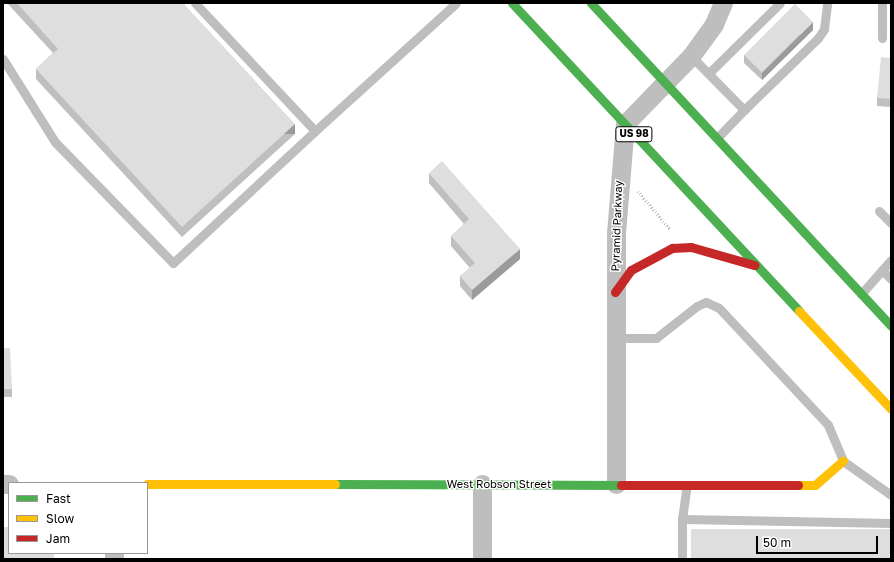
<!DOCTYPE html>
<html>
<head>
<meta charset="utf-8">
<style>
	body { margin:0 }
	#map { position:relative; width:894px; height:562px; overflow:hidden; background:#fff; font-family:"Golos Text",sans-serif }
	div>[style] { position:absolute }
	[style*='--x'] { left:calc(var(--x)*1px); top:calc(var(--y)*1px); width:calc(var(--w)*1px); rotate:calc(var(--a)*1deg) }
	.path>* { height:2.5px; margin-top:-1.25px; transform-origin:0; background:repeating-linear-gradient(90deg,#b9b9b9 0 1px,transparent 0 3px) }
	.lane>* { height:9px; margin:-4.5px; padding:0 4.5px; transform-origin:4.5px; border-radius:4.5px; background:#bebebe }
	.street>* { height:19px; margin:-9.5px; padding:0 9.5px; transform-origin:9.5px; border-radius:9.5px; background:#bebebe }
	.fast>* { height:9px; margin:-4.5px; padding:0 4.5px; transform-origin:4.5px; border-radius:4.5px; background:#4caf50 }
	.slow>* { height:9px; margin:-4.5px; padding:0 4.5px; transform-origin:4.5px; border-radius:4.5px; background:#ffc107 }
	.jam>* { height:9px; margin:-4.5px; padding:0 4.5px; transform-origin:4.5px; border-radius:4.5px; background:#c62828 }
	.wall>* { inset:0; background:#bfbfbf }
	.shaded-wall>* { inset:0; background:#9b9b9b; transform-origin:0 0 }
	.building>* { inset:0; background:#dedede; transform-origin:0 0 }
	span { translate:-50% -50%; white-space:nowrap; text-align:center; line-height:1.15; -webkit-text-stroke:3px #fff; paint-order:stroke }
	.shield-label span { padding:1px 3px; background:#fff; border:1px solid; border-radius:3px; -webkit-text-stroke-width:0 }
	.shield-label { font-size:10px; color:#000; font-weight:700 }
	.street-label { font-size:11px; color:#000 }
	.frame { position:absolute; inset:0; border:4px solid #000; pointer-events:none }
	.legend { position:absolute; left:8px; top:482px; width:140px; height:72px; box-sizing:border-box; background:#fff; border:1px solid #999; margin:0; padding:5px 7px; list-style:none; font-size:12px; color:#000 }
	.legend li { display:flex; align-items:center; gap:8px; height:20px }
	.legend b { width:20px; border:1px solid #999 }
	.scale { position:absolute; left:756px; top:536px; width:122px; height:18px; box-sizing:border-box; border:2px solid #000; border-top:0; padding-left:5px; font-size:12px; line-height:14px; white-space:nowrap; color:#000; -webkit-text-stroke:3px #fff; paint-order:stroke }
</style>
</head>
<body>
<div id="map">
	<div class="path">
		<div style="--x:638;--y:191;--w:51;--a:49.8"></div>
	</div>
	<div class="lane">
		<div style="--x:195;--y:3;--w:175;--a:46.8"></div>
		<div style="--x:315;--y:131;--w:190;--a:-42.2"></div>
		<div style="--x:882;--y:38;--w:35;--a:-90"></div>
		<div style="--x:691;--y:56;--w:76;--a:45.5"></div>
		<div style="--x:744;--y:110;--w:103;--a:-44.2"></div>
		<div style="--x:818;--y:38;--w:11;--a:-56"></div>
		<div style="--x:824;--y:29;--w:26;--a:-83"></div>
		<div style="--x:3;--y:59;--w:98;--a:57.9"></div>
		<div style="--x:55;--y:142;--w:169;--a:45.7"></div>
		<div style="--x:173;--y:263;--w:194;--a:-42.9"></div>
		<div style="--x:710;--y:72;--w:98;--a:-44.6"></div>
		<div style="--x:717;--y:138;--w:39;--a:-46"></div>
		<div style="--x:879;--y:211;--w:17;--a:45"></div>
		<div style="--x:882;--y:270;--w:13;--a:45"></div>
		<div style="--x:861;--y:294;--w:45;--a:-48.6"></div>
		<div style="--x:615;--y:338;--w:41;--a:0"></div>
		<div style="--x:656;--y:338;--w:52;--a:-38"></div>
		<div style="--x:697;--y:306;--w:10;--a:-24"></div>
		<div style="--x:706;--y:302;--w:14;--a:25"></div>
		<div style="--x:719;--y:308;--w:160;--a:47"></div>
		<div style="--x:828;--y:425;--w:39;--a:67"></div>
		<div style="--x:843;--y:461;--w:59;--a:35.3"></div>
		<div style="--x:682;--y:519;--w:34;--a:-82"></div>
		<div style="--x:682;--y:559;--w:40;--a:-90"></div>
		<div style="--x:682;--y:519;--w:209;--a:1.1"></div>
	</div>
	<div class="street">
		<div style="--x:3;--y:484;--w:6;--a:0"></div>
		<div style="--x:482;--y:484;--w:75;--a:90"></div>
		<div style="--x:616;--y:484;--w:251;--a:-90"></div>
		<div style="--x:616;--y:233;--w:109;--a:-85.3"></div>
		<div style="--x:625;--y:124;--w:95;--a:-45.9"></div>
		<div style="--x:691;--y:56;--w:39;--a:-54"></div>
		<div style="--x:714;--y:24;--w:23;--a:-67"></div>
		<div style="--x:114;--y:553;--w:6;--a:90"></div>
	</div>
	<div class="fast">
		<div style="--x:512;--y:3;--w:421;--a:47"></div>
		<div style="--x:591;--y:3;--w:441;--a:47.1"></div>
		<div style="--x:335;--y:484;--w:286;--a:0.2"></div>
	</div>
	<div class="slow">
		<div style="--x:799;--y:311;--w:134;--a:46.8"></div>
		<div style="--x:147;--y:484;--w:188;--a:0"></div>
		<div style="--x:798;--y:485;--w:17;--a:0"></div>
		<div style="--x:815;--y:485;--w:37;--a:-41"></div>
	</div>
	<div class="jam">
		<div style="--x:615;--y:292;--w:27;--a:-54"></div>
		<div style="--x:631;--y:270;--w:47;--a:-28.2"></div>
		<div style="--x:672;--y:248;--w:19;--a:-3"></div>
		<div style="--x:691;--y:247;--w:66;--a:15.9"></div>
		<div style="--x:621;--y:485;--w:177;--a:0"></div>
	</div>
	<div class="wall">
		<div style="clip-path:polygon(7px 3px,183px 3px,295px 134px,182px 237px,36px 79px,36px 69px,53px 53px)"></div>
		<div style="clip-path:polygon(813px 30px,762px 80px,744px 63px,744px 55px)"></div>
		<div style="clip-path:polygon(891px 58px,891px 107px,877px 106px,877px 98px)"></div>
		<div style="clip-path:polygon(429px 173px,520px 259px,472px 300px,460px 286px,460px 276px,470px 268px,451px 246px,451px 236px,464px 224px,429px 183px)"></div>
		<div style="clip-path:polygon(3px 348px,12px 389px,12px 397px,3px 397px)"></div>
	</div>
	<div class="shaded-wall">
		<div style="clip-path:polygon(813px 22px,813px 30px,762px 80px,762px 73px)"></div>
		<div style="left:295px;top:124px;width:10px;height:153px;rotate:90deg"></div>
		<div style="clip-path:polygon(520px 249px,520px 259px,472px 300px,472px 290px)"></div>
	</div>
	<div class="building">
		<div style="clip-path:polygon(17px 3px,183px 3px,295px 124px,182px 227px,36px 69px,58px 49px)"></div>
		<div style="left:795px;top:4px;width:25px;height:72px;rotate:45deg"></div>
		<div style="clip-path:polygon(881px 57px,891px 58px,891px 99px,877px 98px)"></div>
		<div style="clip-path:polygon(442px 161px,520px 249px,472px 290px,460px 276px,475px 263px,451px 236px,469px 219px,429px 173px)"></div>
		<div style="clip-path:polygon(3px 348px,10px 348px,12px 389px,3px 389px)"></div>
		<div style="clip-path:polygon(3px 527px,9px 527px,9px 553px,54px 553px,54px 559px,3px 559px)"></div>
		<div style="left:891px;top:529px;width:30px;height:200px;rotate:90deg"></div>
	</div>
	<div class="shield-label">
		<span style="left:634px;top:134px">US 98</span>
	</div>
	<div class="street-label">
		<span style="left:617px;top:226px;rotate:-88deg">Pyramid Parkway</span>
		<span style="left:499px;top:484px">West Robson Street</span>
	</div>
	<div class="frame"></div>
	<ul class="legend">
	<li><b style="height:5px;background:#4caf50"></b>Fast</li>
	<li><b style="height:5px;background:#ffc107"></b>Slow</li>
	<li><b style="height:5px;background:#c62828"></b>Jam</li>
	</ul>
	<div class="scale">50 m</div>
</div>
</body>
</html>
